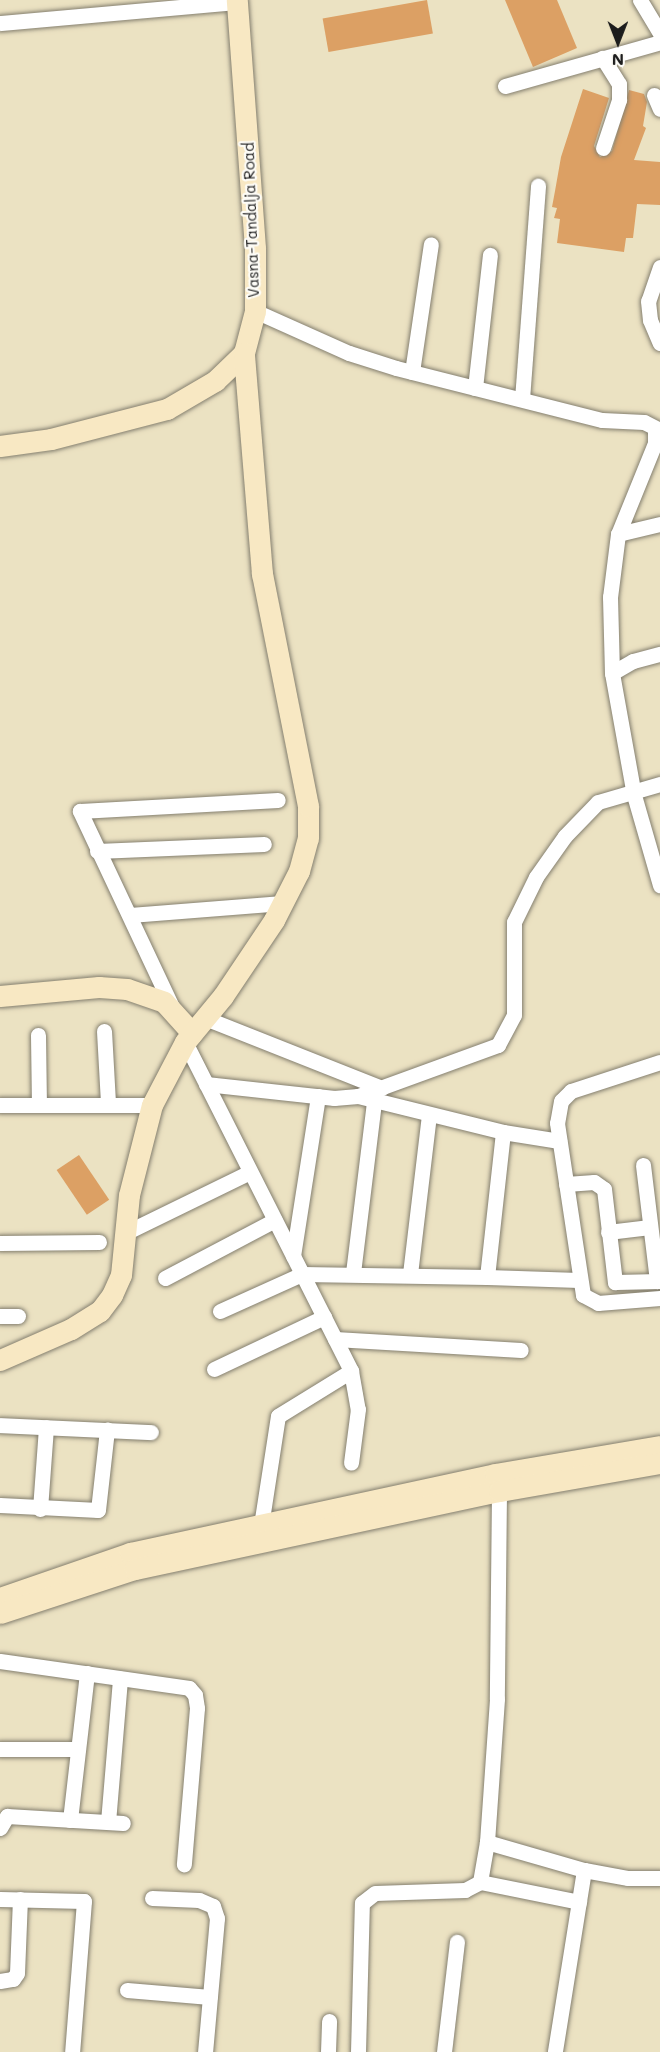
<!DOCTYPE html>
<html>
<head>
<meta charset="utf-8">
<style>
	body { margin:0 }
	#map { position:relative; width:660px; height:2052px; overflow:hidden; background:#ebe2c2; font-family:Mali,sans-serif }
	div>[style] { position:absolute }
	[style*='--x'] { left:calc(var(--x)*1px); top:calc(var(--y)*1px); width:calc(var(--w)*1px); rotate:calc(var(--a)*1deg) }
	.building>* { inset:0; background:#dca064; transform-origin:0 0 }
	.roads { filter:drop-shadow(0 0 2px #847f6f) drop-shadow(0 0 2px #847f6f) }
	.street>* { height:15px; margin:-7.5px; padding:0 7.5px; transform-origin:7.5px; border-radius:7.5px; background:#fff }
	.secondary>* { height:21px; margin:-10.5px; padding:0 10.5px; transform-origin:10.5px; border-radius:10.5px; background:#f8e8c3 }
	span { translate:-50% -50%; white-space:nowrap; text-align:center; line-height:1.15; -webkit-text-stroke:4.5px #fdfcf7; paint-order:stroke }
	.street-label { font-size:15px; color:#1c1c1c }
	.north { position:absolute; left:588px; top:12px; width:60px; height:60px; -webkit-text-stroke:4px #fdfcf7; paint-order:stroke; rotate:180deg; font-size:16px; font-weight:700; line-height:24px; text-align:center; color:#1c1c1c }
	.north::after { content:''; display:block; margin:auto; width:21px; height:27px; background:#1c1c1c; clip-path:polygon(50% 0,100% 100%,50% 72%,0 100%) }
</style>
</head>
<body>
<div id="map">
	<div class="building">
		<div style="left:427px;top:0;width:34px;height:106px;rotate:80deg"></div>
		<div style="clip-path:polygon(505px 0,557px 0,577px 48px,533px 67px)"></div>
		<div style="clip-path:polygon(583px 89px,609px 98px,594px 146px,600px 157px,612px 151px,629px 90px,644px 94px,647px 102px,643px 126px,646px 128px,634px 160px,660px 162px,660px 205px,637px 204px,633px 238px,626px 238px,624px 252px,557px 243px,560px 219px,554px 218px,557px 208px,552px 207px,555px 191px,561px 157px)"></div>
		<div style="left:79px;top:1155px;width:54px;height:27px;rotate:56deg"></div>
	</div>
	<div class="roads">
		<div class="street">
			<div style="--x:640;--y:0;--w:39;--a:59"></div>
			<div style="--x:0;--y:23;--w:238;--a:-5.1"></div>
			<div style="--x:505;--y:86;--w:161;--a:-15.8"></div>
			<div style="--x:654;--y:95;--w:15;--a:67"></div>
			<div style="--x:603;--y:148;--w:51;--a:-71.6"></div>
			<div style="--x:619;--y:100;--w:16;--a:-90"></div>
			<div style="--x:619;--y:84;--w:31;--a:-122"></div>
			<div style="--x:660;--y:267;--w:36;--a:109"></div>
			<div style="--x:648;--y:301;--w:19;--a:84"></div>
			<div style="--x:650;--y:320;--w:25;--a:67"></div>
			<div style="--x:255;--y:311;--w:103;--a:24.1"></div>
			<div style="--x:349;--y:353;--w:49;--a:17.7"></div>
			<div style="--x:396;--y:368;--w:212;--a:14.2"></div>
			<div style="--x:602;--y:420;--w:42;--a:2.7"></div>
			<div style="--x:644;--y:422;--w:18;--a:27"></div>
			<div style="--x:412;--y:372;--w:129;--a:-81.6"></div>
			<div style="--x:475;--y:388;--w:134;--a:-83.6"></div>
			<div style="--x:522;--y:399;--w:214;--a:-85.7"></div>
			<div style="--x:655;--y:430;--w:13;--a:90"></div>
			<div style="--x:655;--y:443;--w:98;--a:112.1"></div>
			<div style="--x:618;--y:534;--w:64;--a:97.2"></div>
			<div style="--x:610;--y:597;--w:76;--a:88.5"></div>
			<div style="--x:612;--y:673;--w:124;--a:79.8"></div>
			<div style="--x:634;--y:795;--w:94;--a:73.9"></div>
			<div style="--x:618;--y:534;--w:43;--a:-13.4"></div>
			<div style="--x:612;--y:673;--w:24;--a:-30"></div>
			<div style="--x:633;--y:661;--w:28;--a:-15"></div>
			<div style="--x:97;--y:851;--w:167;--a:-2.4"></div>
			<div style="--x:130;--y:915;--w:153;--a:-4.5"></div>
			<div style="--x:173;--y:1009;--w:219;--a:-115.2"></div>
			<div style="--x:80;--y:811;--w:198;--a:-3.2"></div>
			<div style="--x:205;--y:1018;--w:190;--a:21.6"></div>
			<div style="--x:104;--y:1031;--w:71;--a:86.8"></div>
			<div style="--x:38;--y:1035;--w:69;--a:89.2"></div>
			<div style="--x:185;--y:1042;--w:369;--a:63.2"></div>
			<div style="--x:351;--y:1371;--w:39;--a:80"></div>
			<div style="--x:358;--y:1409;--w:54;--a:97.4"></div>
			<div style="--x:660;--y:1062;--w:94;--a:162"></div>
			<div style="--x:571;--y:1091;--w:14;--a:135"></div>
			<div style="--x:561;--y:1101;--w:22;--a:100"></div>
			<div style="--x:557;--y:1123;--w:174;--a:81.4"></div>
			<div style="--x:583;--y:1295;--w:17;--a:28"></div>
			<div style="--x:598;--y:1303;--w:62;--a:-4.6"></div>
			<div style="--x:206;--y:1084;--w:129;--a:6.2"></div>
			<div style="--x:334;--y:1098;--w:24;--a:-5"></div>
			<div style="--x:358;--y:1096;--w:149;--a:-20"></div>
			<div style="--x:498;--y:1045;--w:34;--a:-62"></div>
			<div style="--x:514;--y:1015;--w:93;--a:-90"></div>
			<div style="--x:514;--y:922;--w:50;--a:-63.9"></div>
			<div style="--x:536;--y:877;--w:50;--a:-54.7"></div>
			<div style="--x:565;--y:836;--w:47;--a:-45.9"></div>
			<div style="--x:598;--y:802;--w:65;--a:-16.2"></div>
			<div style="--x:358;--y:1096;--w:149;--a:13.9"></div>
			<div style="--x:503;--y:1132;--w:57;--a:9.1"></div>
			<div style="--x:0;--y:1105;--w:152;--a:0"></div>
			<div style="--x:643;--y:1165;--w:117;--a:83.1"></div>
			<div style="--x:566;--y:1184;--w:28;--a:-4"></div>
			<div style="--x:594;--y:1182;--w:12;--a:35"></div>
			<div style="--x:604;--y:1189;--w:94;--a:83.3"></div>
			<div style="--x:615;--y:1282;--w:45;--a:-1.3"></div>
			<div style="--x:608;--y:1232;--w:42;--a:-6.8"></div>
			<div style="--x:125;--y:1233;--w:139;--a:-26"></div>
			<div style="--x:0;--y:1243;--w:99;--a:-0.6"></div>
			<div style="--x:293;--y:1256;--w:162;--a:-81.1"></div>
			<div style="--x:353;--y:1273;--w:172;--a:-83"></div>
			<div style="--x:410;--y:1274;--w:160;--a:-83.2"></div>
			<div style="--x:487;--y:1277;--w:92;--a:1.9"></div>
			<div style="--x:165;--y:1278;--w:124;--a:-27.8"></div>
			<div style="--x:220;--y:1311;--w:90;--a:-24.3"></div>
			<div style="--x:302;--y:1274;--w:185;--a:0.9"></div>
			<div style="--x:487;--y:1277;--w:146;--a:-83.7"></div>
			<div style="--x:0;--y:1316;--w:18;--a:0"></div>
			<div style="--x:335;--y:1339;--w:186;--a:3.4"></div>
			<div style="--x:214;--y:1369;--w:122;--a:-25.3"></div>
			<div style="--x:0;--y:1425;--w:151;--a:2.7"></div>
			<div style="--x:499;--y:1491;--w:208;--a:90.6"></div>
			<div style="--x:497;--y:1699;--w:143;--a:94"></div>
			<div style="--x:487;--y:1842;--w:101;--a:16.1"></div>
			<div style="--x:584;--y:1870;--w:184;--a:99.1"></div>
			<div style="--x:0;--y:1505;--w:98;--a:2.9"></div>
			<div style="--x:98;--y:1510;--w:81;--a:-83.6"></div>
			<div style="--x:40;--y:1509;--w:82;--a:-85.8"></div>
			<div style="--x:260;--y:1532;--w:117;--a:-81.2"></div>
			<div style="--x:278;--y:1416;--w:86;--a:-31.7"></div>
			<div style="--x:0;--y:1661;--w:191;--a:8.1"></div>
			<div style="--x:189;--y:1688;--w:9;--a:49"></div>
			<div style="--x:195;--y:1695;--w:13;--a:81"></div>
			<div style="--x:197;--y:1708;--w:157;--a:94.8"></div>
			<div style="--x:0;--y:1749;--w:78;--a:0"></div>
			<div style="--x:70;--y:1820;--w:148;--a:-83.4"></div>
			<div style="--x:108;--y:1822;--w:144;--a:-85.2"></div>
			<div style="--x:0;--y:1828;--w:14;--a:-60"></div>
			<div style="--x:7;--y:1816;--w:116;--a:3.5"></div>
			<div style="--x:584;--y:1870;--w:45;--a:10.3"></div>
			<div style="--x:628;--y:1878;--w:32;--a:0"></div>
			<div style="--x:480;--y:1882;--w:101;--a:11.4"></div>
			<div style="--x:152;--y:1898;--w:47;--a:2.4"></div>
			<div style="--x:199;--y:1900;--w:15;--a:23"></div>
			<div style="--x:213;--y:1906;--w:13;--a:72"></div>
			<div style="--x:217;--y:1918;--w:135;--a:95.1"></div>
			<div style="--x:0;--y:1899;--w:84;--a:1.4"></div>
			<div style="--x:84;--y:1901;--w:151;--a:94.5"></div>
			<div style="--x:0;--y:1981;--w:13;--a:-9"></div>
			<div style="--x:13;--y:1979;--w:7;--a:-56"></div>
			<div style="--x:17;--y:1973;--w:74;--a:-87.7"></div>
			<div style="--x:127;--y:1990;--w:83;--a:4.8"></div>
			<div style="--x:328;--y:2052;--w:31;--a:-88"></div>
			<div style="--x:358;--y:2052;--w:149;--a:-88.5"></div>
			<div style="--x:362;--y:1903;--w:16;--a:-38"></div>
			<div style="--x:375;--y:1893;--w:90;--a:-1.9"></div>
			<div style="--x:465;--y:1890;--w:17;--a:-28"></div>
			<div style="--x:480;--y:1882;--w:41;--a:-80.1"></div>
			<div style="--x:444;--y:2052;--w:111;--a:-83.3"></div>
		</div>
		<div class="secondary">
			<div style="--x:0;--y:446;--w:51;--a:-7.8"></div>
			<div style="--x:51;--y:439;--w:120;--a:-14.5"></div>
			<div style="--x:167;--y:409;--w:56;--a:-30.3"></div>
			<div style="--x:215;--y:381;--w:40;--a:-44"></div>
			<div style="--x:244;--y:353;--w:43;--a:-75.3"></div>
			<div style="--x:255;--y:311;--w:63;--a:-90"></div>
			<div style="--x:255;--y:248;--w:249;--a:-94.2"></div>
			<div style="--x:0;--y:996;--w:99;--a:-5.2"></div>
			<div style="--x:99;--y:987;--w:28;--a:4"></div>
			<div style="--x:127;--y:989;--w:39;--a:19"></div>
			<div style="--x:164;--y:1002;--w:42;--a:47.9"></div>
			<div style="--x:0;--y:1360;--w:77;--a:-23.6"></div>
			<div style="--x:71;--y:1329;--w:34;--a:-32"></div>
			<div style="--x:100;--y:1311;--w:20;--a:-53"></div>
			<div style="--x:112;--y:1295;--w:22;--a:-66"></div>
			<div style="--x:121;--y:1275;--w:80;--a:-84.3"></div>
			<div style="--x:129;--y:1195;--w:93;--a:-75.7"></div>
			<div style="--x:152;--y:1105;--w:71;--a:-62.4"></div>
			<div style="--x:185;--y:1042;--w:60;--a:-50.4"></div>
			<div style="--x:223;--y:996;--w:92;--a:-56.1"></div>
			<div style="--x:274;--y:920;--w:55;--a:-63"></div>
			<div style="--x:299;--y:871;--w:34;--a:-75"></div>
			<div style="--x:308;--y:838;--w:32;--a:-90"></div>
			<div style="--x:308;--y:806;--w:237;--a:-101.2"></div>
			<div style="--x:262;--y:574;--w:222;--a:-94.7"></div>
			<div style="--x:0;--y:1598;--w:138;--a:-19.1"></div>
			<div style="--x:130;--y:1553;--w:373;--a:-12.2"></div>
			<div style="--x:495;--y:1474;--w:167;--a:-9.6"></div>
			<div style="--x:0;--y:1613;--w:142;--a:-18.1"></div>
			<div style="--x:135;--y:1569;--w:372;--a:-12.1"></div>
			<div style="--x:499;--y:1491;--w:163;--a:-9.9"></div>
		</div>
	</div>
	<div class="street-label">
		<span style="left:251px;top:220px;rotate:-92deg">Vasna-Tandalja Road</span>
	</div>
	<div class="north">N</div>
</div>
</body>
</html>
